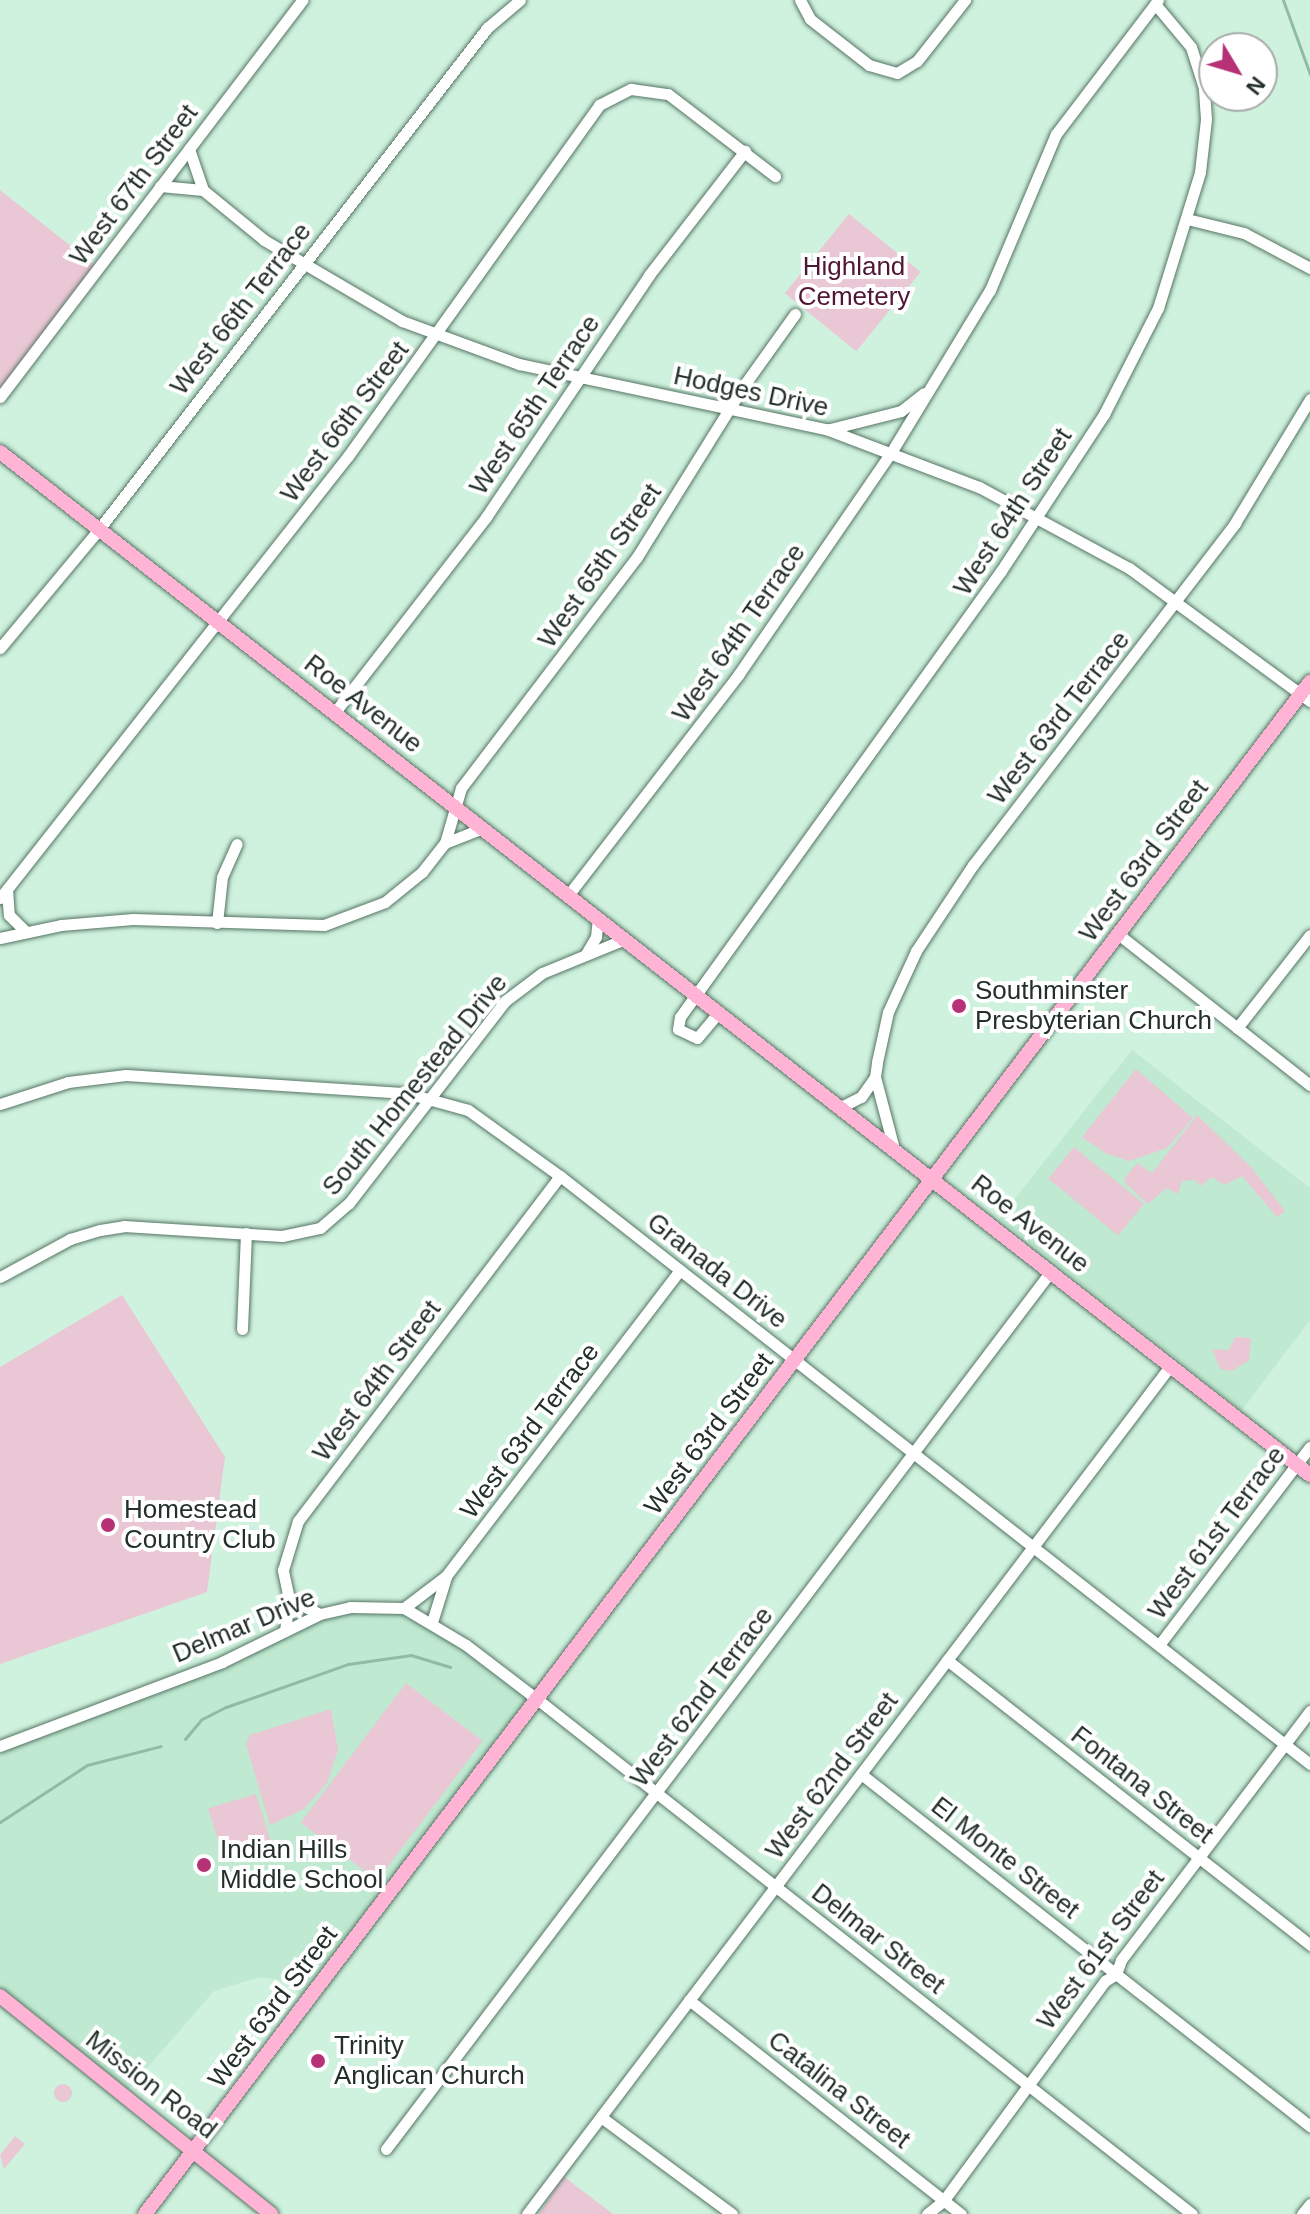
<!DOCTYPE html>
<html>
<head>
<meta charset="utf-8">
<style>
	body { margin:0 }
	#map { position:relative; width:1310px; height:2214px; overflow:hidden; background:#cff2de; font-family:Helvetica,sans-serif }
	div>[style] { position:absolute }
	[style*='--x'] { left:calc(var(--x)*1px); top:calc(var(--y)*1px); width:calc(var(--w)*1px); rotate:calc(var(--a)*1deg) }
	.built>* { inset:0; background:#bfe9d1 }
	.green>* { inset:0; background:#eac7d4; transform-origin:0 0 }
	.round { border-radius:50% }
	.stream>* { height:3px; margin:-1.5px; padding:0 1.5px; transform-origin:1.5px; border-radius:1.5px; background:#90bca4 }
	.roads { filter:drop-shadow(0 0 2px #567564) drop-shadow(0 0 2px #567564) }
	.minor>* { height:11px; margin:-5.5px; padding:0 5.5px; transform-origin:5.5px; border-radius:5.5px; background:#fff }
	.major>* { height:14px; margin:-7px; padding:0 7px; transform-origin:7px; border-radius:7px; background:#ffb3d5 }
	.dots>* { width:22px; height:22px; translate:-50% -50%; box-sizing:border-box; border:4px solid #fff; border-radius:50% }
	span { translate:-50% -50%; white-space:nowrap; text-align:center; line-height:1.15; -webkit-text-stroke:8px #fff; paint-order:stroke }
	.street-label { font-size:26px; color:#233029 }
	.park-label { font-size:26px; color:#4f1732 }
	.poi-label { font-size:26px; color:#233029 }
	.left { translate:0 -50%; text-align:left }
	.north { position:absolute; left:1198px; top:32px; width:80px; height:80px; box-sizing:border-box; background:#fff; border:2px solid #a7aca9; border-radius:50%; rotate:128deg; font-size:22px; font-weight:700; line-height:32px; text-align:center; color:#233029 }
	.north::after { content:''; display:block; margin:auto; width:28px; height:36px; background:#b73176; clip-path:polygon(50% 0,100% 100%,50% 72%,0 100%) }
</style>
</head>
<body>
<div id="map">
	<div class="built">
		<div style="clip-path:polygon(1132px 1050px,1310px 1188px,1310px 1320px,1242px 1410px,999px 1219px)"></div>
		<div style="clip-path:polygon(354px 1610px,400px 1612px,425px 1622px,533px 1700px,306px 1998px,279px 1980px,260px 1977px,214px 1991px,128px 2090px,0 1989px,0 1753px,328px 1615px)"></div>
	</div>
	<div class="green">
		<div style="clip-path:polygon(0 190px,96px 266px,0 391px)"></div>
		<div style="left:849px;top:214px;width:92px;height:102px;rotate:39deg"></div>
		<div style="clip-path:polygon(1136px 1069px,1193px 1118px,1167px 1148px,1129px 1161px,1105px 1153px,1082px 1137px)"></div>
		<div style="clip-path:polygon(1197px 1115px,1250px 1166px,1285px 1211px,1277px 1217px,1242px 1176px,1224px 1185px,1212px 1177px,1200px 1186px,1195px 1180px,1182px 1181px,1178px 1194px,1167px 1188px,1148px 1204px,1127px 1185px,1124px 1179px,1137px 1163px,1152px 1173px)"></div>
		<div style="left:1074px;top:1147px;width:90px;height:41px;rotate:39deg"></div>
		<div style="clip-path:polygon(122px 1295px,225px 1457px,207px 1592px,0 1664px,0 1367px)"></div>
		<div style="clip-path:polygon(1235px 1337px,1251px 1338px,1249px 1360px,1232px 1371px,1220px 1369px,1212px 1349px,1229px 1350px)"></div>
		<div style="left:406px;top:1683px;width:96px;height:175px;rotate:37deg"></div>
		<div style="clip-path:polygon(331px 1709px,338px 1750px,327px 1783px,304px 1809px,270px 1825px,246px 1744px,250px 1735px)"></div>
		<div style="left:256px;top:1794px;width:55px;height:50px;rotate:73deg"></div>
		<div class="round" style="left:54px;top:2084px;width:18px;height:18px"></div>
		<div style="clip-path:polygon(15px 2136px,25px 2144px,4px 2169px,0 2155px)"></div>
		<div style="clip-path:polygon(563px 2176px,613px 2214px,539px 2214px)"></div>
	</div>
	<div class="stream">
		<div style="--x:1283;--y:0;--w:79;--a:70"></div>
		<div style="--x:185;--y:1739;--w:26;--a:-50"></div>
		<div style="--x:202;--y:1719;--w:27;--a:-27"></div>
		<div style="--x:226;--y:1707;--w:129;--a:-19.4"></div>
		<div style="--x:348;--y:1664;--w:64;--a:-8.1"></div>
		<div style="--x:411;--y:1655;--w:41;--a:17.1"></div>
		<div style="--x:0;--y:1822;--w:104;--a:-33.2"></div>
		<div style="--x:87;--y:1765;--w:76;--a:-14.4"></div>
	</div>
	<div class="roads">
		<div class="minor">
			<div style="--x:800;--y:0;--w:21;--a:62"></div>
			<div style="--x:810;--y:19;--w:75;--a:37.9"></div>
			<div style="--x:869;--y:65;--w:29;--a:16"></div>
			<div style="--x:897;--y:73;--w:23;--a:-31"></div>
			<div style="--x:917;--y:61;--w:78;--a:-51.8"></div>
			<div style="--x:189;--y:149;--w:43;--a:71.1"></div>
			<div style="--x:203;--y:190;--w:79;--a:39.3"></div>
			<div style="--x:264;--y:240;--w:160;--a:30.4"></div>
			<div style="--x:402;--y:321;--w:125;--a:20.2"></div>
			<div style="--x:519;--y:364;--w:314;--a:12"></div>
			<div style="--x:826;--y:429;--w:164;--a:20.8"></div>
			<div style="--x:979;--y:487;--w:170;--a:28.4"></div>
			<div style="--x:1129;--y:568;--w:225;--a:36.3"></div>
			<div style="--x:160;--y:186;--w:43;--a:5.3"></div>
			<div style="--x:1187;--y:219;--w:59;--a:13.8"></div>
			<div style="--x:1244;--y:233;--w:75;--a:27.9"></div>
			<div style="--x:0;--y:397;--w:499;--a:-52.7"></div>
			<div style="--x:830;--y:429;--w:73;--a:-14.2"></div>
			<div style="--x:901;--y:411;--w:29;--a:-38"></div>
			<div style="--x:0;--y:648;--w:155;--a:-50.2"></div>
			<div style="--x:99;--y:529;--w:634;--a:-52.24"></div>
			<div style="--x:487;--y:28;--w:43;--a:-40.3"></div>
			<div style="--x:335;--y:712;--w:247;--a:-52.2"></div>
			<div style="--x:486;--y:517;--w:292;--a:-56"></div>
			<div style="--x:649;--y:275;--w:157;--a:-52.3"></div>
			<div style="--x:445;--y:843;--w:57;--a:-73.8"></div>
			<div style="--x:461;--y:788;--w:290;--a:-52.7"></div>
			<div style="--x:637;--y:557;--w:199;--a:-58.1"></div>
			<div style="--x:742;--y:388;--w:91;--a:-54.4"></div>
			<div style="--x:7;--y:889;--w:26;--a:86"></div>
			<div style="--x:9;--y:915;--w:24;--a:45"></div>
			<div style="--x:569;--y:894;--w:277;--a:-52.3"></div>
			<div style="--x:738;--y:675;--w:272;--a:-55.5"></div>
			<div style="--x:892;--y:451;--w:188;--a:-58.7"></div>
			<div style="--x:990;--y:290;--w:169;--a:-67.1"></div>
			<div style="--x:1056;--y:134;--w:168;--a:-52.7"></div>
			<div style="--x:0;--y:898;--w:563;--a:-51.79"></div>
			<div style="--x:348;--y:456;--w:432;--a:-54.4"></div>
			<div style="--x:599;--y:105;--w:36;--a:-27"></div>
			<div style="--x:631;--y:89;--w:37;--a:8"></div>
			<div style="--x:668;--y:94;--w:135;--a:37.5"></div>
			<div style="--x:217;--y:923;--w:46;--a:-83.8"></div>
			<div style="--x:222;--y:877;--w:36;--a:-66"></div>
			<div style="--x:1118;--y:934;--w:244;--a:38.2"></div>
			<div style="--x:0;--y:938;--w:62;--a:-12"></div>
			<div style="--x:61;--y:925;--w:72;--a:-4.8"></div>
			<div style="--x:133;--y:919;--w:191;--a:1.8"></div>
			<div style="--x:324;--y:925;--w:65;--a:-20.7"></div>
			<div style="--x:385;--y:902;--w:48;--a:-39"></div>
			<div style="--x:422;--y:872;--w:37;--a:-52"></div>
			<div style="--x:445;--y:843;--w:41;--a:-21.5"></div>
			<div style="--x:586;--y:954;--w:20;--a:-60"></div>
			<div style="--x:596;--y:937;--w:19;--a:-84"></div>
			<div style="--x:719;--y:1012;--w:34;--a:130"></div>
			<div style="--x:697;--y:1038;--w:21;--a:-155"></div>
			<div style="--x:678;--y:1029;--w:12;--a:-81"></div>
			<div style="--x:680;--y:1017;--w:550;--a:-54.26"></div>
			<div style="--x:1001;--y:571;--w:188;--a:-56.7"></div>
			<div style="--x:1104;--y:414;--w:119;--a:-63"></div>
			<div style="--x:1158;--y:308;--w:142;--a:-72.8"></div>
			<div style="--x:1200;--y:172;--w:53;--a:-83.5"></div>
			<div style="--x:1206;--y:119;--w:31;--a:-94"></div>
			<div style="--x:1204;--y:88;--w:43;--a:-107.6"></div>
			<div style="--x:1191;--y:47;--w:56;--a:-129.9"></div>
			<div style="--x:1237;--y:1028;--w:118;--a:-51.9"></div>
			<div style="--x:0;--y:1104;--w:71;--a:-17.9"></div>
			<div style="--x:68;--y:1082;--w:58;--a:-6.9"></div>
			<div style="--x:126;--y:1075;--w:281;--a:3.7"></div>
			<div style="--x:406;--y:1093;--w:64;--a:15.3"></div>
			<div style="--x:468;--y:1110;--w:113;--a:35.7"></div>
			<div style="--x:560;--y:1176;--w:953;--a:38.1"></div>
			<div style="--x:843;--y:1106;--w:20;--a:-27"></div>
			<div style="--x:861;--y:1097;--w:24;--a:-55"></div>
			<div style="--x:893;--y:1145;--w:70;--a:-104.8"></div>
			<div style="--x:875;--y:1077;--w:15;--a:-82"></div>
			<div style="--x:877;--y:1062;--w:51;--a:-77.6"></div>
			<div style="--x:888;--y:1012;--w:67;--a:-65.3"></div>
			<div style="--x:916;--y:951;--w:103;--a:-56.5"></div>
			<div style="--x:973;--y:865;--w:431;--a:-52.5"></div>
			<div style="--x:1235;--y:523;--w:145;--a:-58.8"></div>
			<div style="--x:0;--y:1277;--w:80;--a:-28.5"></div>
			<div style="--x:70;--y:1239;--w:31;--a:-17"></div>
			<div style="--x:100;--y:1230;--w:24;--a:-9"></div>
			<div style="--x:124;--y:1226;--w:158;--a:3.6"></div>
			<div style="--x:282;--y:1236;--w:39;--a:-12"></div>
			<div style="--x:320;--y:1228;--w:38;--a:-41"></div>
			<div style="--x:349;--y:1203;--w:255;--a:-52.3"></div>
			<div style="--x:505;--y:1001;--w:46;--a:-37.1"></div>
			<div style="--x:542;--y:973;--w:90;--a:-22.3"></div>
			<div style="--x:242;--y:1329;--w:96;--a:-87.6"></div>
			<div style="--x:289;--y:1599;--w:34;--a:26"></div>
			<div style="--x:404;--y:1608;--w:53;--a:-37.3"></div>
			<div style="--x:446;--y:1576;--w:385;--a:-52.6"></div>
			<div style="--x:432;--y:1622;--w:47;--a:-72.7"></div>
			<div style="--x:285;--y:1631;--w:32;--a:-83"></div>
			<div style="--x:289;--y:1599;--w:30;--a:-102"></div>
			<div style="--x:283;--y:1570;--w:51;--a:-73"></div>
			<div style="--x:298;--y:1521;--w:433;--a:-52.8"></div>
			<div style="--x:1159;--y:1645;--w:249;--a:-52.7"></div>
			<div style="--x:947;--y:1660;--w:462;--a:38.1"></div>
			<div style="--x:0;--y:1746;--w:237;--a:-20.7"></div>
			<div style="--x:222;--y:1662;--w:109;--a:-26.1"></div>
			<div style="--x:320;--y:1614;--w:31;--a:-13"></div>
			<div style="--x:350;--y:1607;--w:54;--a:1.1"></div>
			<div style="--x:404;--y:1608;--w:72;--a:30.8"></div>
			<div style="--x:466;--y:1645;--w:89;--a:37.3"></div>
			<div style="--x:537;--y:1699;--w:833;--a:38.18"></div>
			<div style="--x:861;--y:1774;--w:571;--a:38.1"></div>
			<div style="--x:689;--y:2000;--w:346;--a:38.2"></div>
			<div style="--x:601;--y:2117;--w:163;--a:36.5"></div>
			<div style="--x:386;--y:2149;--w:1101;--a:-52.86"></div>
			<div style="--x:527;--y:2214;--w:1066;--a:-52.82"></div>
			<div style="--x:927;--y:2214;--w:22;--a:-39"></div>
			<div style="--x:944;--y:2200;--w:272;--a:-53.7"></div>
			<div style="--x:1105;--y:1981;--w:13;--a:-32"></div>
			<div style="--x:1116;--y:1974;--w:15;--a:-70"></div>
			<div style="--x:1121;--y:1960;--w:313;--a:-52.8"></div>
			<div style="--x:1302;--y:2214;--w:13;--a:-51"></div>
		</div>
		<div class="major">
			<div style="--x:0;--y:452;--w:1662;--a:37.99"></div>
			<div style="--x:0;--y:1996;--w:348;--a:38.8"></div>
			<div style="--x:145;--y:2214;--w:1925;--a:-52.75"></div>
		</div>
	</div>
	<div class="dots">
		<div style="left:959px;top:1006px;background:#b73176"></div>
		<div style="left:108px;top:1525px;background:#b73176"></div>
		<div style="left:204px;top:1865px;background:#b73176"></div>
		<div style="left:318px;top:2061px;background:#b73176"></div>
	</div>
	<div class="street-label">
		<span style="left:134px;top:185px;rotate:-53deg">West 67th Street</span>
		<span style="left:241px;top:309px;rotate:-52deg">West 66th Terrace</span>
		<span style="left:751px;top:392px;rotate:12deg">Hodges Drive</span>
		<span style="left:535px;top:405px;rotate:-56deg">West 65th Terrace</span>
		<span style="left:345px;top:422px;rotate:-53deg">West 66th Street</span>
		<span style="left:1013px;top:512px;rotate:-57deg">West 64th Street</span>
		<span style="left:600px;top:566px;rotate:-55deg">West 65th Street</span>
		<span style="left:739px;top:633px;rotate:-55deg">West 64th Terrace</span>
		<span style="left:363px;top:704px;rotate:38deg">Roe Avenue</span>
		<span style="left:1059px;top:718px;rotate:-52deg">West 63rd Terrace</span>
		<span style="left:1144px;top:861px;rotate:-53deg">West 63rd Street</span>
		<span style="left:415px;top:1085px;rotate:-51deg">South Homestead Drive</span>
		<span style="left:1030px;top:1224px;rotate:38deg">Roe Avenue</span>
		<span style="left:717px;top:1271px;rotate:38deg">Granada Drive</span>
		<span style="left:377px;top:1381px;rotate:-53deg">West 64th Street</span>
		<span style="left:530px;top:1431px;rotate:-53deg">West 63rd Terrace</span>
		<span style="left:709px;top:1434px;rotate:-53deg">West 63rd Street</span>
		<span style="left:1217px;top:1533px;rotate:-53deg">West 61st Terrace</span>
		<span style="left:244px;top:1626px;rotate:-23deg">Delmar Drive</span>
		<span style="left:702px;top:1697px;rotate:-53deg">West 62nd Terrace</span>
		<span style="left:832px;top:1776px;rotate:-53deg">West 62nd Street</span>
		<span style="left:1142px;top:1785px;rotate:38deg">Fontana Street</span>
		<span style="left:1005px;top:1858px;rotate:38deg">El Monte Street</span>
		<span style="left:878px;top:1939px;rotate:38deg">Delmar Street</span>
		<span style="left:1101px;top:1950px;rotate:-53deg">West 61st Street</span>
		<span style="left:273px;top:2007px;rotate:-53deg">West 63rd Street</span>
		<span style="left:151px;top:2085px;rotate:38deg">Mission Road</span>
		<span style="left:839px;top:2090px;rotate:38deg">Catalina Street</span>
	</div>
	<div class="park-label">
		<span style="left:854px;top:282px">Highland<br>Cemetery</span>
	</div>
	<div class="poi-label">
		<span class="left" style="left:975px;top:1006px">Southminster<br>Presbyterian Church</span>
		<span class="left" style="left:124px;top:1525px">Homestead<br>Country Club</span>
		<span class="left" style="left:220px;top:1865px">Indian Hills<br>Middle School</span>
		<span class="left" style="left:334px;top:2061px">Trinity<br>Anglican Church</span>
	</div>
	<div class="north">N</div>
</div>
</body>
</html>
